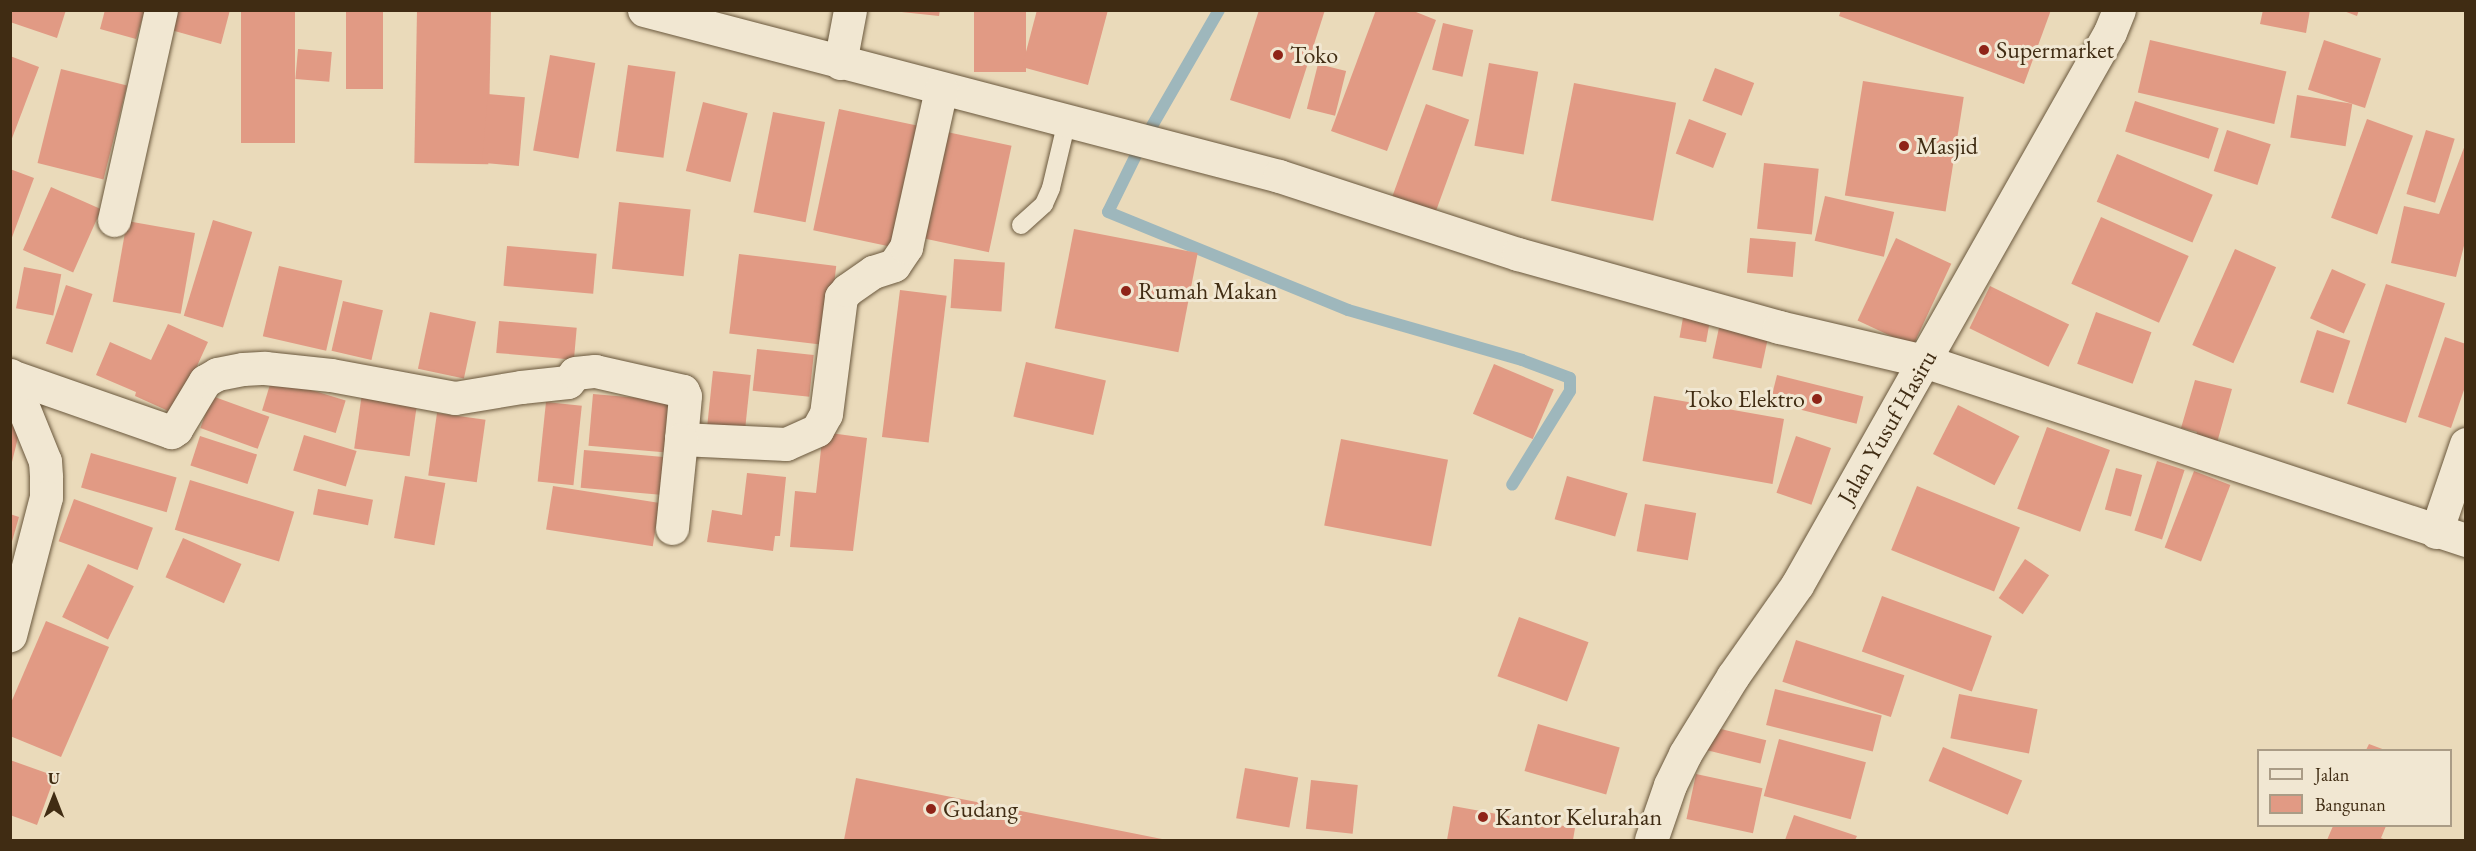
<!DOCTYPE html>
<html>
<head>
<meta charset="utf-8">
<style>
	body { margin:0 }
	#map { position:relative; width:2476px; height:851px; overflow:hidden; background:#eadaba; font-family:"EB Garamond",serif }
	div>[style] { position:absolute }
	[style*='--x'] { left:calc(var(--x)*1px); top:calc(var(--y)*1px); width:calc(var(--w)*1px); rotate:calc(var(--a)*1deg) }
	.stream>* { height:12px; margin:-6px; padding:0 6px; transform-origin:6px; border-radius:6px; background:#9eb7bc }
	.building>* { inset:0; background:#e19a84; transform-origin:0 0 }
	.roads { filter:drop-shadow(0 0 2px #6a583d) drop-shadow(0 0 2px #6a583d) }
	.service>* { height:18px; margin:-9px; padding:0 9px; transform-origin:9px; border-radius:9px; background:#f1e7d2 }
	.minor>* { height:33px; margin:-16.5px; padding:0 16.5px; transform-origin:16.5px; border-radius:16.5px; background:#f1e7d2 }
	.secondary>* { height:33px; margin:-16.5px; padding:0 16.5px; transform-origin:16.5px; border-radius:16.5px; background:#f1e7d2 }
	.dots>* { width:16px; height:16px; translate:-50% -50%; box-sizing:border-box; border:3px solid #f1e7d2; border-radius:50% }
	span { translate:-50% -50%; white-space:nowrap; text-align:center; line-height:1.15; -webkit-text-stroke:6px #f1e7d2; paint-order:stroke }
	.poi-label { font-size:24px; color:#402c13 }
	.left { translate:0 -50%; text-align:left }
	.right { translate:-100% -50%; text-align:right }
	.street-label { font-size:24px; color:#402c13 }
	.frame { position:absolute; inset:0; border:12px solid #402c13; pointer-events:none }
	.legend { position:absolute; left:2257px; top:749px; width:195px; height:78px; box-sizing:border-box; background:#f1e7d2; border:2px solid #aa9c86; margin:0; padding:8px 10px; list-style:none; font-size:18px; color:#402c13 }
	.legend li { display:flex; align-items:center; gap:12px; height:30px }
	.legend b { width:30px; border:2px solid #aa9c86 }
	.north { position:absolute; left:24px; top:767px; width:60px; height:60px; -webkit-text-stroke:4px #f1e7d2; paint-order:stroke; rotate:0deg; font-size:16px; font-weight:700; line-height:24px; text-align:center; color:#402c13 }
	.north::after { content:''; display:block; margin:auto; width:21px; height:27px; background:#402c13; clip-path:polygon(50% 0,100% 100%,50% 72%,0 100%) }
</style>
</head>
<body>
<div id="map">
	<div class="stream">
		<div style="--x:1219;--y:10;--w:158;--a:120"></div>
		<div style="--x:1140;--y:147;--w:72;--a:116.2"></div>
		<div style="--x:1108;--y:212;--w:259;--a:22.2"></div>
		<div style="--x:1348;--y:310;--w:181;--a:16"></div>
		<div style="--x:1522;--y:360;--w:51;--a:20.6"></div>
		<div style="--x:1570;--y:378;--w:13;--a:90"></div>
		<div style="--x:1570;--y:391;--w:110;--a:121.7"></div>
	</div>
	<div class="building">
		<div style="clip-path:polygon(10px 10px,66px 10px,57px 38px,10px 22px)"></div>
		<div style="clip-path:polygon(105px 10px,145px 10px,136px 39px,100px 29px)"></div>
		<div style="clip-path:polygon(177px 10px,230px 10px,221px 44px,171px 30px)"></div>
		<div style="left:241px;top:10px;width:54px;height:133px"></div>
		<div style="left:346px;top:10px;width:37px;height:79px"></div>
		<div style="left:417px;top:10px;width:74px;height:153px;rotate:1deg"></div>
		<div style="clip-path:polygon(883px 10px,940px 10px,939px 16px)"></div>
		<div style="left:974px;top:10px;width:52px;height:62px"></div>
		<div style="clip-path:polygon(1037px 10px,1108px 10px,1088px 85px,1022px 67px)"></div>
		<div style="clip-path:polygon(1259px 10px,1325px 10px,1290px 119px,1230px 100px)"></div>
		<div style="clip-path:polygon(1376px 10px,1411px 10px,1436px 20px,1387px 151px,1331px 131px)"></div>
		<div style="clip-path:polygon(1841px 10px,2051px 10px,2024px 84px,1839px 16px)"></div>
		<div style="clip-path:polygon(2263px 10px,2310px 10px,2306px 33px,2260px 24px)"></div>
		<div style="clip-path:polygon(2341px 10px,2359px 10px,2357px 16px)"></div>
		<div style="left:1443px;top:23px;width:31px;height:48px;rotate:13deg"></div>
		<div style="left:2150px;top:40px;width:140px;height:54px;rotate:13deg"></div>
		<div style="left:2324px;top:40px;width:60px;height:52px;rotate:18deg"></div>
		<div style="left:298px;top:49px;width:34px;height:30px;rotate:5deg"></div>
		<div style="left:550px;top:55px;width:46px;height:97px;rotate:10deg"></div>
		<div style="clip-path:polygon(10px 56px,39px 67px,11px 141px,10px 141px)"></div>
		<div style="left:1489px;top:63px;width:50px;height:84px;rotate:10deg"></div>
		<div style="left:1318px;top:64px;width:29px;height:46px;rotate:14deg"></div>
		<div style="left:628px;top:65px;width:48px;height:87px;rotate:8deg"></div>
		<div style="left:1715px;top:68px;width:42px;height:35px;rotate:21deg"></div>
		<div style="left:61px;top:69px;width:68px;height:97px;rotate:14deg"></div>
		<div style="left:1863px;top:81px;width:102px;height:116px;rotate:9deg"></div>
		<div style="left:1574px;top:83px;width:104px;height:120px;rotate:11deg"></div>
		<div style="left:488px;top:94px;width:37px;height:69px;rotate:5deg"></div>
		<div style="left:2297px;top:95px;width:56px;height:43px;rotate:9deg"></div>
		<div style="left:2135px;top:101px;width:88px;height:32px;rotate:18deg"></div>
		<div style="left:703px;top:102px;width:46px;height:71px;rotate:14deg"></div>
		<div style="left:1426px;top:104px;width:46px;height:102px;rotate:20deg"></div>
		<div style="left:839px;top:109px;width:82px;height:124px;rotate:12deg"></div>
		<div style="left:773px;top:112px;width:53px;height:102px;rotate:11deg"></div>
		<div style="left:1689px;top:119px;width:40px;height:37px;rotate:21deg"></div>
		<div style="left:2367px;top:119px;width:49px;height:105px;rotate:20deg"></div>
		<div style="left:2227px;top:130px;width:46px;height:43px;rotate:18deg"></div>
		<div style="left:2426px;top:130px;width:30px;height:67px;rotate:17deg"></div>
		<div style="left:947px;top:132px;width:66px;height:109px;rotate:12deg"></div>
		<div style="clip-path:polygon(2465px 145px,2466px 238px,2456px 277px,2391px 263px,2404px 206px,2439px 214px)"></div>
		<div style="left:2117px;top:154px;width:104px;height:52px;rotate:23deg"></div>
		<div style="left:1764px;top:163px;width:55px;height:66px;rotate:6deg"></div>
		<div style="clip-path:polygon(10px 169px,34px 178px,11px 240px,10px 240px)"></div>
		<div style="left:51px;top:187px;width:55px;height:69px;rotate:24deg"></div>
		<div style="left:1825px;top:196px;width:71px;height:46px;rotate:13deg"></div>
		<div style="left:619px;top:202px;width:72px;height:67px;rotate:6deg"></div>
		<div style="left:2101px;top:217px;width:96px;height:73px;rotate:24deg"></div>
		<div style="left:213px;top:220px;width:41px;height:100px;rotate:17deg"></div>
		<div style="left:127px;top:221px;width:69px;height:82px;rotate:10deg"></div>
		<div style="left:1074px;top:229px;width:126px;height:101px;rotate:11deg"></div>
		<div style="left:1750px;top:238px;width:46px;height:35px;rotate:5deg"></div>
		<div style="left:1896px;top:238px;width:61px;height:91px;rotate:25deg"></div>
		<div style="left:507px;top:246px;width:90px;height:40px;rotate:5deg"></div>
		<div style="left:2235px;top:249px;width:45px;height:105px;rotate:24deg"></div>
		<div style="left:739px;top:254px;width:98px;height:80px;rotate:7deg"></div>
		<div style="left:954px;top:259px;width:51px;height:49px;rotate:4deg"></div>
		<div style="left:279px;top:266px;width:65px;height:72px;rotate:13deg"></div>
		<div style="left:24px;top:267px;width:38px;height:42px;rotate:11deg"></div>
		<div style="left:2332px;top:269px;width:37px;height:54px;rotate:24deg"></div>
		<div style="left:2386px;top:284px;width:62px;height:126px;rotate:18deg"></div>
		<div style="left:66px;top:285px;width:28px;height:62px;rotate:19deg"></div>
		<div style="left:1990px;top:286px;width:88px;height:47px;rotate:26deg"></div>
		<div style="left:900px;top:290px;width:47px;height:148px;rotate:7deg"></div>
		<div style="left:343px;top:301px;width:41px;height:51px;rotate:13deg"></div>
		<div style="left:430px;top:312px;width:47px;height:58px;rotate:12deg"></div>
		<div style="left:1684px;top:312px;width:27px;height:26px;rotate:10deg"></div>
		<div style="left:2096px;top:312px;width:59px;height:55px;rotate:20deg"></div>
		<div style="left:499px;top:321px;width:78px;height:32px;rotate:5deg"></div>
		<div style="left:1720px;top:323px;width:50px;height:36px;rotate:12deg"></div>
		<div style="clip-path:polygon(168px 324px,208px 342px,175px 414px,135px 396px,136px 392px,96px 375px,110px 342px,151px 360px)"></div>
		<div style="left:2317px;top:330px;width:35px;height:55px;rotate:18deg"></div>
		<div style="clip-path:polygon(2445px 337px,2466px 344px,2466px 384px,2451px 428px,2418px 417px)"></div>
		<div style="left:757px;top:349px;width:57px;height:42px;rotate:6deg"></div>
		<div style="left:1026px;top:362px;width:82px;height:56px;rotate:13deg"></div>
		<div style="left:1494px;top:364px;width:65px;height:54px;rotate:23deg"></div>
		<div style="left:713px;top:371px;width:38px;height:57px;rotate:6deg"></div>
		<div style="left:1777px;top:375px;width:89px;height:28px;rotate:14deg"></div>
		<div style="left:272px;top:378px;width:77px;height:34px;rotate:17deg"></div>
		<div style="clip-path:polygon(2195px 380px,2232px 389px,2215px 450px,2194px 443px,2197px 432px,2181px 428px)"></div>
		<div style="left:362px;top:393px;width:56px;height:56px;rotate:8deg"></div>
		<div style="left:593px;top:394px;width:84px;height:52px;rotate:5deg"></div>
		<div style="left:212px;top:396px;width:61px;height:34px;rotate:20deg"></div>
		<div style="left:1654px;top:396px;width:132px;height:66px;rotate:10deg"></div>
		<div style="left:546px;top:402px;width:36px;height:80px;rotate:6deg"></div>
		<div style="left:1958px;top:405px;width:69px;height:55px;rotate:27deg"></div>
		<div style="clip-path:polygon(10px 410px,24px 413px,11px 466px,10px 466px)"></div>
		<div style="left:437px;top:413px;width:49px;height:63px;rotate:8deg"></div>
		<div style="left:2047px;top:427px;width:67px;height:87px;rotate:20deg"></div>
		<div style="clip-path:polygon(823px 432px,867px 438px,853px 551px,790px 547px,795px 491px,816px 493px)"></div>
		<div style="left:304px;top:435px;width:55px;height:37px;rotate:17deg"></div>
		<div style="left:200px;top:436px;width:60px;height:31px;rotate:18deg"></div>
		<div style="left:1796px;top:436px;width:37px;height:60px;rotate:19deg"></div>
		<div style="left:1341px;top:439px;width:109px;height:88px;rotate:11deg"></div>
		<div style="left:584px;top:450px;width:94px;height:38px;rotate:5deg"></div>
		<div style="left:91px;top:453px;width:89px;height:36px;rotate:16deg"></div>
		<div style="left:2157px;top:461px;width:29px;height:73px;rotate:18deg"></div>
		<div style="left:2116px;top:468px;width:27px;height:43px;rotate:15deg"></div>
		<div style="left:2194px;top:471px;width:39px;height:82px;rotate:21deg"></div>
		<div style="clip-path:polygon(747px 473px,786px 477px,780px 536px,775px 536px,773px 551px,707px 542px,712px 510px,742px 515px)"></div>
		<div style="left:405px;top:476px;width:41px;height:63px;rotate:10deg"></div>
		<div style="left:1567px;top:476px;width:63px;height:45px;rotate:16deg"></div>
		<div style="left:190px;top:480px;width:109px;height:52px;rotate:17deg"></div>
		<div style="left:553px;top:486px;width:108px;height:44px;rotate:9deg"></div>
		<div style="left:1917px;top:486px;width:111px;height:69px;rotate:22deg"></div>
		<div style="left:318px;top:489px;width:56px;height:26px;rotate:11deg"></div>
		<div style="left:74px;top:499px;width:84px;height:45px;rotate:20deg"></div>
		<div style="left:1645px;top:504px;width:52px;height:48px;rotate:10deg"></div>
		<div style="clip-path:polygon(10px 514px,19px 517px,11px 545px,10px 545px)"></div>
		<div style="left:183px;top:538px;width:64px;height:43px;rotate:24deg"></div>
		<div style="left:2025px;top:559px;width:29px;height:47px;rotate:34deg"></div>
		<div style="left:88px;top:564px;width:51px;height:59px;rotate:26deg"></div>
		<div style="left:1882px;top:596px;width:117px;height:59px;rotate:20deg"></div>
		<div style="left:1519px;top:617px;width:74px;height:63px;rotate:20deg"></div>
		<div style="clip-path:polygon(46px 621px,109px 647px,61px 757px,10px 736px,10px 705px)"></div>
		<div style="left:1796px;top:640px;width:114px;height:44px;rotate:18deg"></div>
		<div style="left:1775px;top:689px;width:110px;height:37px;rotate:14deg"></div>
		<div style="left:1959px;top:694px;width:80px;height:45px;rotate:11deg"></div>
		<div style="left:1538px;top:724px;width:85px;height:49px;rotate:16deg"></div>
		<div style="left:1709px;top:726px;width:59px;height:24px;rotate:14deg"></div>
		<div style="left:1779px;top:739px;width:90px;height:59px;rotate:15deg"></div>
		<div style="clip-path:polygon(2369px 744px,2385px 750px,2366px 750px)"></div>
		<div style="left:1943px;top:747px;width:86px;height:37px;rotate:23deg"></div>
		<div style="clip-path:polygon(10px 760px,55px 776px,37px 825px,10px 815px)"></div>
		<div style="left:1245px;top:768px;width:54px;height:51px;rotate:10deg"></div>
		<div style="left:1696px;top:774px;width:68px;height:46px;rotate:12deg"></div>
		<div style="clip-path:polygon(856px 778px,1162px 839px,1162px 840px,844px 840px)"></div>
		<div style="left:1311px;top:780px;width:47px;height:49px;rotate:6deg"></div>
		<div style="clip-path:polygon(1453px 806px,1575px 828px,1573px 840px,1447px 840px)"></div>
		<div style="clip-path:polygon(1794px 815px,1857px 836px,1855px 840px,1785px 840px)"></div>
		<div style="clip-path:polygon(2333px 826px,2386px 826px,2381px 838px,2386px 840px,2327px 840px)"></div>
	</div>
	<div class="roads">
		<div class="service">
			<div style="--x:1021;--y:225;--w:31;--a:-42"></div>
			<div style="--x:1044;--y:204;--w:17;--a:-66"></div>
			<div style="--x:1051;--y:188;--w:69;--a:-76.6"></div>
		</div>
		<div class="minor">
			<div style="--x:644;--y:10;--w:656;--a:14.65"></div>
			<div style="--x:1279;--y:176;--w:251;--a:18.1"></div>
			<div style="--x:1518;--y:254;--w:271;--a:15.6"></div>
			<div style="--x:1779;--y:327;--w:149;--a:13.2"></div>
			<div style="--x:1924;--y:361;--w:571;--a:18.28"></div>
			<div style="--x:840;--y:63;--w:54;--a:-79.3"></div>
			<div style="--x:114;--y:220;--w:215;--a:-77.4"></div>
			<div style="--x:10;--y:375;--w:93;--a:67.9"></div>
			<div style="--x:45;--y:461;--w:16;--a:86"></div>
			<div style="--x:46;--y:477;--w:20;--a:90"></div>
			<div style="--x:46;--y:497;--w:143;--a:104.6"></div>
			<div style="--x:11;--y:376;--w:170;--a:19.3"></div>
			<div style="--x:171;--y:432;--w:6;--a:-31"></div>
			<div style="--x:176;--y:429;--w:56;--a:-58.9"></div>
			<div style="--x:205;--y:381;--w:14;--a:-30"></div>
			<div style="--x:217;--y:374;--w:26;--a:-11"></div>
			<div style="--x:243;--y:369;--w:22;--a:-3"></div>
			<div style="--x:265;--y:368;--w:66;--a:6.1"></div>
			<div style="--x:331;--y:375;--w:126;--a:10.5"></div>
			<div style="--x:455;--y:398;--w:67;--a:-9.5"></div>
			<div style="--x:521;--y:387;--w:47;--a:-6.1"></div>
			<div style="--x:568;--y:382;--w:11;--a:-52"></div>
			<div style="--x:575;--y:373;--w:20;--a:-6"></div>
			<div style="--x:595;--y:371;--w:90;--a:12.8"></div>
			<div style="--x:683;--y:391;--w:5;--a:68"></div>
			<div style="--x:685;--y:396;--w:43;--a:95.3"></div>
			<div style="--x:681;--y:439;--w:105;--a:2.7"></div>
			<div style="--x:786;--y:444;--w:34;--a:-24"></div>
			<div style="--x:817;--y:430;--w:18;--a:-61"></div>
			<div style="--x:826;--y:414;--w:118;--a:-82.7"></div>
			<div style="--x:841;--y:297;--w:9;--a:-49"></div>
			<div style="--x:847;--y:290;--w:32;--a:-35"></div>
			<div style="--x:873;--y:272;--w:22;--a:-18"></div>
			<div style="--x:894;--y:265;--w:22;--a:-56"></div>
			<div style="--x:906;--y:247;--w:162;--a:-77.5"></div>
			<div style="--x:672;--y:528;--w:89;--a:-84.2"></div>
			<div style="--x:2436;--y:532;--w:93;--a:-71.2"></div>
		</div>
		<div class="secondary">
			<div style="--x:1651;--y:840;--w:58;--a:-70.9"></div>
			<div style="--x:1670;--y:785;--w:34;--a:-64"></div>
			<div style="--x:1685;--y:754;--w:92;--a:-58.4"></div>
			<div style="--x:1733;--y:676;--w:111;--a:-54.9"></div>
			<div style="--x:1797;--y:585;--w:635;--a:-60.49"></div>
			<div style="--x:2110;--y:32;--w:24;--a:-68"></div>
		</div>
	</div>
	<div class="dots">
		<div style="left:1984px;top:50px;background:#8f2418"></div>
		<div style="left:1278px;top:55px;background:#8f2418"></div>
		<div style="left:1904px;top:146px;background:#8f2418"></div>
		<div style="left:1126px;top:291px;background:#8f2418"></div>
		<div style="left:1817px;top:399px;background:#8f2418"></div>
		<div style="left:931px;top:809px;background:#8f2418"></div>
		<div style="left:1483px;top:817px;background:#8f2418"></div>
	</div>
	<div class="poi-label">
		<span class="left" style="left:1996px;top:50px">Supermarket</span>
		<span class="left" style="left:1290px;top:55px">Toko</span>
		<span class="left" style="left:1916px;top:146px">Masjid</span>
		<span class="left" style="left:1138px;top:291px">Rumah Makan</span>
		<span class="right" style="left:1805px;top:399px">Toko Elektro</span>
		<span class="left" style="left:943px;top:809px">Gudang</span>
		<span class="left" style="left:1495px;top:817px">Kantor Kelurahan</span>
	</div>
	<div class="street-label">
		<span style="left:1887px;top:427px;rotate:-60deg">Jalan Yusuf Hasiru</span>
	</div>
	<div class="frame"></div>
	<ul class="legend">
	<li><b style="height:8px;background:#f1e7d2"></b>Jalan</li>
	<li><b style="height:16px;background:#e19a84"></b>Bangunan</li>
	</ul>
	<div class="north">U</div>
</div>
</body>
</html>
